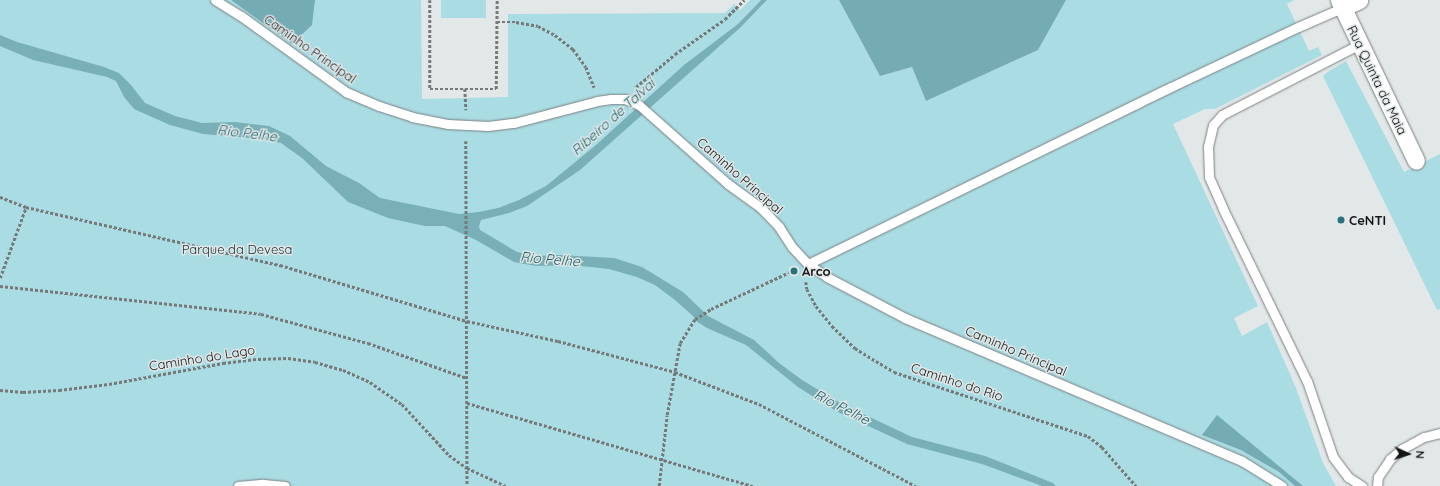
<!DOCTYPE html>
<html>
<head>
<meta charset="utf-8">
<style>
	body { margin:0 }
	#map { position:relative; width:1440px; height:486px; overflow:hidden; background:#e2e7e8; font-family:Quicksand,sans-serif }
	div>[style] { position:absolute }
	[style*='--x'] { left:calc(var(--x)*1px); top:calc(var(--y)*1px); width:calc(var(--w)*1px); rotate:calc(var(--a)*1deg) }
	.green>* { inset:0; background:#aadce3; transform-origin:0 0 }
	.forest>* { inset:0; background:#75abb3 }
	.water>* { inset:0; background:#79afb6 }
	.path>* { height:2.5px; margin-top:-1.25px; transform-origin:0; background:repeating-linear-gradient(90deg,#76797a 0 3px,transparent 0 5px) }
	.roads { filter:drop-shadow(0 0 1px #7c8182) drop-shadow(0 0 1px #7c8182) }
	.lane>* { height:9px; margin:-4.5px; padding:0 4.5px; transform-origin:4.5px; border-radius:4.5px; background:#fff }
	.street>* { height:17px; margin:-8.5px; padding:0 8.5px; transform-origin:8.5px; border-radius:8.5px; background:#fff }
	.dots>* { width:11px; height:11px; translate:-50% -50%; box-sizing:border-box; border:2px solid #e2e7e8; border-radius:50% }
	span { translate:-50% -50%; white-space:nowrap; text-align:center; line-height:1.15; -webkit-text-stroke:3px #e2e7e8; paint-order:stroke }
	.street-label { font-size:13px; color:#141616 }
	.poi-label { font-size:13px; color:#141616; font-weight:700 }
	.left { translate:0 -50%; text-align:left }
	.park-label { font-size:13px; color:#112e32 }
	.water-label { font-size:14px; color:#155f68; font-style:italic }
	.north { position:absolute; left:1388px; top:434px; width:40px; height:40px; -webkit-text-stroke:3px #e2e7e8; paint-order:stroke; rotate:93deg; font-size:11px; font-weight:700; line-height:16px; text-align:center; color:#141616 }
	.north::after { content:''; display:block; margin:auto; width:14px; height:18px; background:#141616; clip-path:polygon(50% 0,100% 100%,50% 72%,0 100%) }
</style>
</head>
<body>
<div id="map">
	<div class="green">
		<div style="clip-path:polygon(0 0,421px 0,422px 99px,508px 97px,508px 14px,725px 13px,734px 4px,740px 10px,750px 0,761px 0,746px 15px,741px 27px,767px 0,839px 0,880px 76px,912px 67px,926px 101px,1038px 50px,1066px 0,1294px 0,1287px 4px,1309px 51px,1318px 47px,1322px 55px,1215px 109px,1205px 109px,1173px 124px,1258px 306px,1234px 318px,1242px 336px,1267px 322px,1296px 388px,1323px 463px,1336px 486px,0 486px)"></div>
		<div style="left:441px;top:0;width:45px;height:18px"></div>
		<div style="clip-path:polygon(1346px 61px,1404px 172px,1440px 154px,1440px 309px,1437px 310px,1323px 76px,1329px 71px)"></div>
	</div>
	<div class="forest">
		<div style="clip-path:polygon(231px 0,315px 0,312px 25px,292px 44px)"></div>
		<div style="clip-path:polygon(839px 0,1066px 0,1038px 50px,926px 101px,912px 67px,880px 76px)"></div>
		<div style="clip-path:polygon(1217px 415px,1303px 486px,1295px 486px,1279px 472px,1241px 450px,1202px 435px)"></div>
	</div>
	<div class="water">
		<div style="clip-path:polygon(761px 0,767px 0,741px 27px,580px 170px,527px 206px,509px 213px,481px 220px,479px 226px,480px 230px,517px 252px,536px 256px,559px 255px,614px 258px,642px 267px,683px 292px,708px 316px,754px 340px,779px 363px,802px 380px,840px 403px,912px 437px,985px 456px,1053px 483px,1056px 486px,1042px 486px,982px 464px,907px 444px,836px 411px,798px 387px,746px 345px,707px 328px,696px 321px,693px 316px,675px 300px,655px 285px,637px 277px,609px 269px,572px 265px,536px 266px,514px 262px,476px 240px,445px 226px,425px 226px,388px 218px,348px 202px,302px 158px,281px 143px,263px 139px,203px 134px,170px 125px,134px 109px,124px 97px,116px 81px,107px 77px,33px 60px,0 46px,0 35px,17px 42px,104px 67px,119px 73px,131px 85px,145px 103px,175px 116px,202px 123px,235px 122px,269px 126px,290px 136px,326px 166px,359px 183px,380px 198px,459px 214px,479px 212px,498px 208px,519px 200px,546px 186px,596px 145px,684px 65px,738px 24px)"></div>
	</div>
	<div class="path">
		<div style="--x:430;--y:0;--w:89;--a:90"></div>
		<div style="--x:430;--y:89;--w:66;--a:0"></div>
		<div style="--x:496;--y:89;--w:89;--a:-89.4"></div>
		<div style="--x:497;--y:22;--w:19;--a:0"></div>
		<div style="--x:516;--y:22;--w:22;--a:10"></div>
		<div style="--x:538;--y:26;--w:19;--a:28"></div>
		<div style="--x:555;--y:35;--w:23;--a:38"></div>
		<div style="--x:573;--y:49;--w:22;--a:54"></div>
		<div style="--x:586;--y:67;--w:22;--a:68"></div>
		<div style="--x:636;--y:87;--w:51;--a:-40.2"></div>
		<div style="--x:675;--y:54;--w:61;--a:-35"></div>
		<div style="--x:725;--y:19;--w:27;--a:-45"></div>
		<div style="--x:465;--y:89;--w:21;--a:87"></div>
		<div style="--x:466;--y:141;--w:345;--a:89.8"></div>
		<div style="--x:0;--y:197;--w:28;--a:21"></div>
		<div style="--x:26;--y:207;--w:261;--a:12.9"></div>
		<div style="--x:280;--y:265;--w:195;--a:16.7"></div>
		<div style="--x:467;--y:321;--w:93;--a:12.4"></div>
		<div style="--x:558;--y:341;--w:121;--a:14.8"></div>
		<div style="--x:675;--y:372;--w:90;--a:20.9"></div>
		<div style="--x:759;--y:404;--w:177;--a:27.6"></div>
		<div style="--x:0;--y:278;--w:76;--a:-69.9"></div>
		<div style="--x:806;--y:282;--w:7;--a:82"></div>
		<div style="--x:807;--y:289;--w:19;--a:62"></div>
		<div style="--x:816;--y:306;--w:26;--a:51"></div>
		<div style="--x:832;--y:326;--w:32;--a:44"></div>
		<div style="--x:855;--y:348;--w:25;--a:32"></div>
		<div style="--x:876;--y:361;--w:21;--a:31"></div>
		<div style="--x:894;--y:372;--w:204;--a:18.3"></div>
		<div style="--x:1088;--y:436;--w:18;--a:38"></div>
		<div style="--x:1102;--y:447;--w:52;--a:48.9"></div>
		<div style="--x:0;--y:286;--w:262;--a:6.1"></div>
		<div style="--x:261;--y:314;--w:111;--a:15.2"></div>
		<div style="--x:368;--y:343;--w:105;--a:19.5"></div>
		<div style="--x:0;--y:390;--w:23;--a:5"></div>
		<div style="--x:23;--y:392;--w:36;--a:-3"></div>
		<div style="--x:59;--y:390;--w:50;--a:-6.8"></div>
		<div style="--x:109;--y:384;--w:116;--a:-10.4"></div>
		<div style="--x:223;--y:363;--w:35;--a:-7"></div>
		<div style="--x:258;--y:359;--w:30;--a:-2"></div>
		<div style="--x:288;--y:358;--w:27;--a:8"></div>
		<div style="--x:315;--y:362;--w:29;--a:16"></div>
		<div style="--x:343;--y:370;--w:30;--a:24"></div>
		<div style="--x:370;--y:382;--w:39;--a:35"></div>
		<div style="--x:402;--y:404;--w:69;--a:47.3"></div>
		<div style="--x:449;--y:455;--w:22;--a:36"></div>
		<div style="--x:467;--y:468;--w:43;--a:24.8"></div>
		<div style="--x:467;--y:403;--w:298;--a:16.2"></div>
		<div style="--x:659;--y:486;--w:71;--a:-83.6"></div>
		<div style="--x:667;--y:415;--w:73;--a:-79.8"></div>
		<div style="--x:680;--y:343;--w:28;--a:-58"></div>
		<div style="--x:695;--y:319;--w:19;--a:-32"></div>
		<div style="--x:711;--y:309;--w:92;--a:-25.2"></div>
	</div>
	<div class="roads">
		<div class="lane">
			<div style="--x:215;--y:0;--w:31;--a:32"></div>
			<div style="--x:241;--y:16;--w:130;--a:35.9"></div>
			<div style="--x:346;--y:92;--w:36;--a:23"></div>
			<div style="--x:379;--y:106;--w:35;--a:18"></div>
			<div style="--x:412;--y:117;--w:37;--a:11"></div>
			<div style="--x:448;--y:124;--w:40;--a:2.9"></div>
			<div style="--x:488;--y:126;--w:26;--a:-7"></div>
			<div style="--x:514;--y:123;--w:86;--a:-14.8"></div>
			<div style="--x:597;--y:101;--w:14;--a:-8"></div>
			<div style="--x:611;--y:99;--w:14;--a:0"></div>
			<div style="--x:625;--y:99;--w:15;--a:23"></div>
			<div style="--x:639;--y:105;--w:119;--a:41.6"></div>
			<div style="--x:728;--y:184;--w:39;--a:36"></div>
			<div style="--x:760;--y:207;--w:28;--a:46"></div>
			<div style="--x:779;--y:227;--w:24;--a:57"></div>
			<div style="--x:792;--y:247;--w:23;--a:47"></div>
			<div style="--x:808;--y:264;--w:23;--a:34"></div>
			<div style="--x:827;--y:277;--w:88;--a:27.7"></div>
			<div style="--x:905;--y:318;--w:366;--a:23"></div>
			<div style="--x:1242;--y:461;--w:47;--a:32"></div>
			<div style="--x:1360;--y:44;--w:155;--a:152.8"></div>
			<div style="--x:1222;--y:115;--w:13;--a:132"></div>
			<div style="--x:1213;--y:125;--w:23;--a:103"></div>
			<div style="--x:1208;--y:147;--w:30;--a:88"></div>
			<div style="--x:1209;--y:177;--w:35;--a:66"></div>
			<div style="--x:1223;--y:209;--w:191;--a:64"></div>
			<div style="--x:1307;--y:381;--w:80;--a:71.1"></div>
			<div style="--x:1333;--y:457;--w:25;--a:53"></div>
			<div style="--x:1348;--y:477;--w:17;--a:33"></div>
			<div style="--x:808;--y:264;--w:404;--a:-26"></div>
			<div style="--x:1171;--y:87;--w:140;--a:-25.3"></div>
			<div style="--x:1298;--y:27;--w:48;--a:-23.4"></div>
			<div style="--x:238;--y:486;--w:25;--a:-5"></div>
			<div style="--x:263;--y:484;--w:22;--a:5"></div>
			<div style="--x:1377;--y:486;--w:9;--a:-84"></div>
			<div style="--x:1378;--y:477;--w:22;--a:-56"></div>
			<div style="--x:1390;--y:459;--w:16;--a:-40"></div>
			<div style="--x:1402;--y:449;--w:25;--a:-29"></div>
			<div style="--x:1424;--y:437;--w:16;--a:-14"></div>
		</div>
		<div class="street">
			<div style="--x:1339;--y:0;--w:178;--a:64.4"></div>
			<div style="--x:1342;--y:8;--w:19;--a:-25"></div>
		</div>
	</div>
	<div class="dots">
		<div style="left:1341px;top:220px;background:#29727c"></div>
		<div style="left:794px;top:271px;background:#29727c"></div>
	</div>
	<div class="street-label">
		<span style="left:310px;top:49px;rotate:35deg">Caminho Principal</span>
		<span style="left:1377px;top:80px;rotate:64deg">Rua Quinta da Maia</span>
		<span style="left:740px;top:176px;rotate:41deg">Caminho Principal</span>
		<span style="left:1016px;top:351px;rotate:23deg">Caminho Principal</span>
		<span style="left:202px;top:358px;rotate:-9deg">Caminho do Lago</span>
		<span style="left:957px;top:382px;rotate:18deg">Caminho do Rio</span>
	</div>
	<div class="poi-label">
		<span class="left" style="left:1349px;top:220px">CeNTI</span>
		<span class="left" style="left:802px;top:271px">Arco</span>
	</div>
	<div class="park-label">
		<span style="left:237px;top:249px">Parque da Devesa</span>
	</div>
	<div class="water-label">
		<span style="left:613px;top:117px;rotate:-42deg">Ribeiro de Talvai</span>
		<span style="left:247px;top:133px;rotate:7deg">Rio Pelhe</span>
		<span style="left:550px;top:259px;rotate:5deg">Rio Pelhe</span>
		<span style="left:842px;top:407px;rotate:27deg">Rio Pelhe</span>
	</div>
	<div class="north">N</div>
</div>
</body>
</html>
